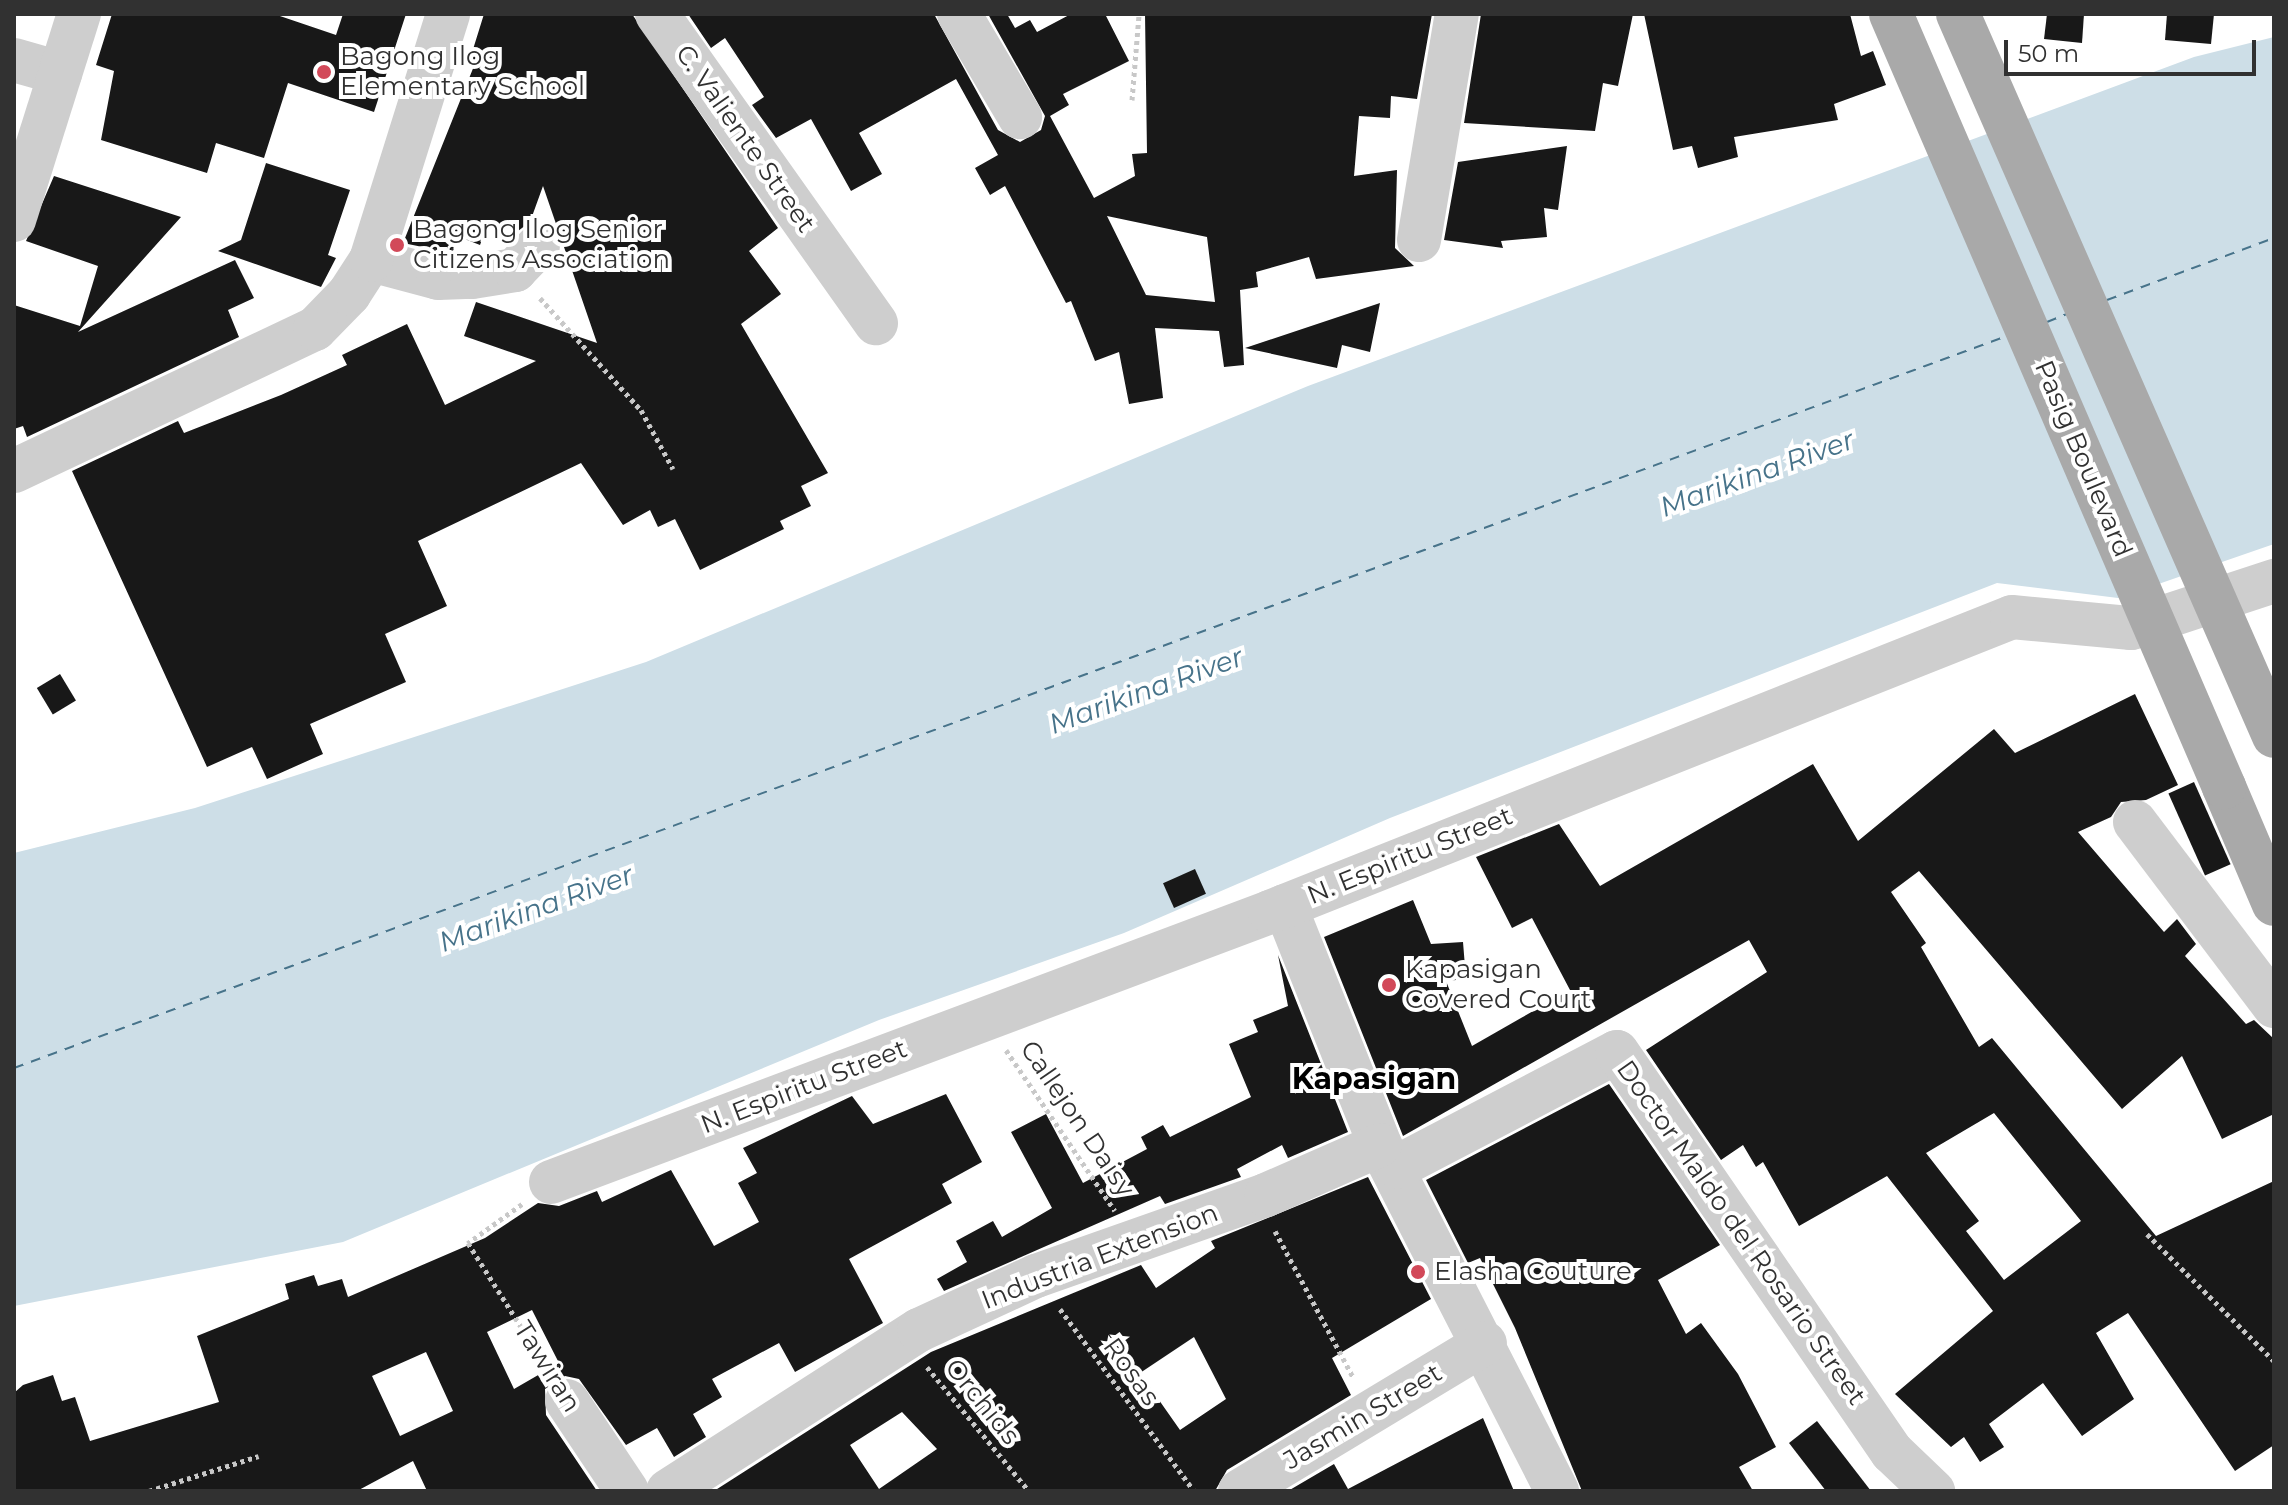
<!DOCTYPE html>
<html>
<head>
<meta charset="utf-8">
<style>
	body { margin:0 }
	#map { position:relative; width:2288px; height:1505px; overflow:hidden; background:#fff; font-family:Montserrat,sans-serif }
	div>[style] { position:absolute }
	[style*='--x'] { left:calc(var(--x)*1px); top:calc(var(--y)*1px); width:calc(var(--w)*1px); rotate:calc(var(--a)*1deg) }
	.water>* { inset:0; background:#cddee7 }
	.ferry>* { height:2px; margin-top:-1px; transform-origin:0; background:repeating-linear-gradient(90deg,#47738a 0 10px,transparent 0 18px) }
	.building>* { inset:0; background:#181818; transform-origin:0 0 }
	.path>* { height:5px; margin-top:-2.5px; transform-origin:0; background:repeating-linear-gradient(90deg,#c8c8c8 0 4px,transparent 0 8px) }
	.minor>* { height:44px; margin:-22px; padding:0 22px; transform-origin:22px; border-radius:22px; background:#cecece }
	.major>* { height:44px; margin:-22px; padding:0 22px; transform-origin:22px; border-radius:22px; background:#a9a9a9 }
	.major-bridge>* { height:44px; margin:-22px; padding:0 22px; transform-origin:22px; border-radius:22px; background:#a9a9a9 }
	.dots>* { width:22px; height:22px; translate:-50% -50%; box-sizing:border-box; border:4px solid #fff; border-radius:50% }
	span { translate:-50% -50%; white-space:nowrap; text-align:center; line-height:1.15; -webkit-text-stroke:8px #fff; paint-order:stroke }
	.poi-label { font-size:26px; color:#313131 }
	.left { translate:0 -50%; text-align:left }
	.street-label { font-size:26px; color:#313131 }
	.water-label { font-size:28px; color:#47738a; font-style:italic }
	.quarter-label { font-size:30px; color:#000; font-weight:700 }
	.frame { position:absolute; inset:0; border:16px solid #313131; pointer-events:none }
	.scale { position:absolute; left:2004px; top:40px; width:252px; height:36px; box-sizing:border-box; border:4px solid #313131; border-top:0; padding-left:10px; font-size:24px; line-height:28px; white-space:nowrap; color:#313131; -webkit-text-stroke:6px #fff; paint-order:stroke }
</style>
</head>
<body>
<div id="map">
	<div class="water">
		<div style="clip-path:polygon(2274px 37px,2274px 544px,2118px 598px,1997px 583px,1390px 818px,1124px 933px,879px 1020px,343px 1242px,14px 1306px,14px 853px,195px 808px,646px 662px,1308px 386px,2194px 57px)"></div>
	</div>
	<div class="ferry">
		<div style="--x:2107;--y:300;--w:178;--a:-20.4"></div>
		<div style="--x:2047;--y:322;--w:22;--a:-22"></div>
		<div style="--x:14;--y:1068;--w:2123;--a:-20.17"></div>
	</div>
	<div class="building">
		<div style="clip-path:polygon(112px 14px,274px 14px,336px 35px,343px 14px,406px 14px,374px 112px,288px 83px,264px 158px,216px 143px,207px 173px,101px 140px,114px 71px,96px 65px)"></div>
		<div style="clip-path:polygon(484px 14px,632px 14px,778px 228px,749px 251px,781px 294px,741px 324px,828px 473px,801px 486px,811px 506px,780px 521px,784px 529px,700px 570px,675px 519px,658px 527px,650px 510px,623px 525px,581px 463px,418px 541px,447px 606px,385px 634px,406px 682px,310px 724px,323px 754px,267px 779px,252px 747px,207px 767px,72px 471px,178px 421px,184px 433px,281px 395px,347px 365px,342px 355px,407px 324px,445px 405px,536px 361px,464px 336px,476px 302px,597px 343px,543px 186px,530px 222px,518px 231px,489px 221px,480px 245px,457px 236px,452px 253px,403px 243px,476px 61px,470px 59px)"></div>
		<div style="clip-path:polygon(evenodd,688px 14px,934px 14px,998px 130px,1020px 142px,1041px 130px,1045px 116px,988px 14px,1007px 14px,1015px 28px,1030px 20px,1037px 32px,1071px 14px,1105px 14px,1129px 61px,1063px 94px,1069px 105px,1050px 116px,1094px 198px,1135px 176px,1132px 154px,1147px 153px,1145px 14px,1432px 14px,1417px 99px,1391px 96px,1390px 118px,1359px 116px,1354px 176px,1397px 170px,1395px 248px,1414px 266px,1316px 279px,1309px 257px,1256px 272px,1258px 287px,1240px 290px,1244px 365px,1224px 367px,1219px 331px,1155px 328px,1163px 398px,1129px 404px,1119px 352px,1095px 361px,1071px 301px,1066px 303px,1005px 186px,990px 195px,975px 168px,998px 155px,956px 79px,859px 133px,882px 174px,851px 191px,811px 119px,776px 138px,752px 105px,764px 97px,725px 38px,711px 48px,688px 14px,1107px 216px,1207px 237px,1215px 302px,1146px 295px,1107px 216px)"></div>
		<div style="clip-path:polygon(1481px 14px,1633px 14px,1618px 86px,1603px 83px,1595px 131px,1464px 123px)"></div>
		<div style="clip-path:polygon(1644px 14px,1850px 14px,1861px 56px,1873px 51px,1886px 85px,1834px 104px,1838px 120px,1734px 137px,1738px 157px,1698px 168px,1692px 146px,1673px 150px)"></div>
		<div style="clip-path:polygon(2047px 14px,2084px 14px,2082px 43px,2044px 39px)"></div>
		<div style="clip-path:polygon(2167px 14px,2214px 14px,2211px 44px,2165px 40px)"></div>
		<div style="clip-path:polygon(1567px 146px,1558px 210px,1544px 208px,1547px 237px,1501px 241px,1503px 248px,1444px 240px,1458px 162px)"></div>
		<div style="clip-path:polygon(266px 163px,350px 190px,328px 255px,336px 258px,321px 287px,218px 251px,241px 240px)"></div>
		<div style="clip-path:polygon(54px 176px,181px 217px,78px 332px,235px 260px,254px 298px,228px 310px,239px 337px,27px 437px,23px 426px,14px 429px,14px 305px,80px 326px,98px 266px,26px 241px)"></div>
		<div style="clip-path:polygon(1380px 303px,1370px 352px,1342px 345px,1337px 368px,1245px 348px)"></div>
		<div style="left:60px;top:674px;width:31px;height:27px;rotate:59deg"></div>
		<div style="clip-path:polygon(evenodd,2135px 694px,2178px 785px,2146px 800px,2121px 802px,2111px 817px,2078px 832px,2164px 932px,2177px 919px,2196px 944px,2185px 956px,2246px 1024px,2254px 1020px,2274px 1039px,2274px 1114px,2222px 1139px,2182px 1056px,2122px 1109px,1919px 871px,1891px 892px,1926px 943px,1921px 947px,1979px 1047px,1992px 1038px,2156px 1236px,2274px 1181px,2274px 1445px,2235px 1471px,2128px 1313px,2096px 1333px,2134px 1399px,2082px 1436px,2043px 1383px,1989px 1424px,2004px 1447px,1980px 1462px,1964px 1437px,1951px 1447px,1895px 1394px,1993px 1311px,1887px 1176px,1799px 1226px,1763px 1162px,1756px 1167px,1743px 1145px,1721px 1160px,1646px 1050px,1767px 972px,1749px 940px,1403px 1136px,1324px 937px,1413px 900px,1431px 944px,1463px 942px,1466px 979px,1446px 981px,1472px 1046px,1570px 990px,1532px 918px,1512px 928px,1476px 857px,1559px 824px,1600px 886px,1813px 764px,1858px 841px,1994px 729px,2015px 753px,2135px 694px,1994px 1113px,2081px 1221px,2004px 1280px,1966px 1231px,1979px 1221px,1926px 1153px,1994px 1113px)"></div>
		<div style="left:2194px;top:782px;width:90px;height:28px;rotate:66deg"></div>
		<div style="left:1195px;top:869px;width:27px;height:35px;rotate:66deg"></div>
		<div style="clip-path:polygon(1278px 955px,1348px 1132px,1288px 1158px,1282px 1145px,1237px 1169px,1241px 1177px,1165px 1204px,1160px 1196px,944px 1291px,937px 1279px,967px 1262px,956px 1241px,993px 1221px,1002px 1237px,1052px 1208px,1011px 1132px,1046px 1114px,1083px 1183px,1147px 1149px,1141px 1137px,1163px 1125px,1170px 1137px,1251px 1097px,1229px 1044px,1258px 1032px,1253px 1020px,1288px 1006px)"></div>
		<div style="clip-path:polygon(1609px 1084px,1720px 1245px,1658px 1280px,1686px 1334px,1701px 1323px,1738px 1374px,1776px 1447px,1739px 1467px,1753px 1491px,1582px 1491px,1515px 1328px,1480px 1258px,1468px 1263px,1426px 1180px)"></div>
		<div style="clip-path:polygon(evenodd,946px 1094px,982px 1162px,942px 1184px,952px 1203px,849px 1259px,883px 1323px,795px 1372px,779px 1343px,712px 1379px,722px 1397px,693px 1414px,706px 1437px,674px 1457px,657px 1428px,626px 1445px,579px 1379px,565px 1376px,545px 1389px,546px 1415px,597px 1491px,427px 1491px,413px 1461px,357px 1491px,14px 1491px,14px 1393px,23px 1385px,53px 1375px,62px 1401px,75px 1397px,90px 1441px,219px 1402px,197px 1336px,289px 1299px,285px 1284px,314px 1275px,318px 1286px,342px 1279px,348px 1297px,485px 1238px,538px 1203px,559px 1206px,597px 1191px,602px 1202px,671px 1170px,714px 1246px,759px 1222px,738px 1183px,757px 1173px,743px 1148px,852px 1096px,873px 1124px,946px 1094px,532px 1310px,559px 1363px,514px 1389px,487px 1332px,532px 1310px,946px 1094px,426px 1352px,453px 1411px,400px 1436px,372px 1376px,426px 1352px)"></div>
		<div style="clip-path:polygon(evenodd,1368px 1177px,1431px 1299px,1332px 1358px,1351px 1395px,1227px 1470px,1215px 1491px,714px 1491px,931px 1352px,1141px 1265px,1156px 1288px,1215px 1248px,1211px 1241px,1368px 1177px,1194px 1337px,1226px 1399px,1180px 1430px,1140px 1373px,1194px 1337px,1368px 1177px,902px 1412px,937px 1449px,879px 1489px,850px 1445px,902px 1412px)"></div>
		<div style="clip-path:polygon(1483px 1418px,1514px 1491px,1288px 1491px,1334px 1464px,1348px 1489px)"></div>
		<div style="clip-path:polygon(1817px 1421px,1871px 1491px,1826px 1491px,1789px 1443px)"></div>
	</div>
	<div class="path">
		<div style="--x:1132;--y:100;--w:86;--a:-85.3"></div>
		<div style="--x:540;--y:298;--w:151;--a:48"></div>
		<div style="--x:641;--y:410;--w:67;--a:61.5"></div>
		<div style="--x:1006;--y:1050;--w:194;--a:55.9"></div>
		<div style="--x:522;--y:1204;--w:67;--a:144.2"></div>
		<div style="--x:468;--y:1243;--w:151;--a:57.7"></div>
		<div style="--x:1275;--y:1231;--w:166;--a:61.9"></div>
		<div style="--x:2147;--y:1234;--w:180;--a:45"></div>
		<div style="--x:1060;--y:1309;--w:226;--a:53.6"></div>
		<div style="--x:927;--y:1367;--w:161;--a:50.6"></div>
		<div style="--x:149;--y:1491;--w:115;--a:-17.7"></div>
	</div>
	<div class="minor">
		<div style="--x:657;--y:14;--w:379;--a:54.7"></div>
		<div style="--x:959;--y:14;--w:120;--a:59.4"></div>
		<div style="--x:14;--y:60;--w:48;--a:15.8"></div>
		<div style="--x:14;--y:220;--w:216;--a:-72.5"></div>
		<div style="--x:1419;--y:240;--w:229;--a:-80.5"></div>
		<div style="--x:371;--y:260;--w:69;--a:15"></div>
		<div style="--x:438;--y:278;--w:34;--a:-2"></div>
		<div style="--x:472;--y:277;--w:44;--a:-9.2"></div>
		<div style="--x:515;--y:270;--w:33;--a:-46"></div>
		<div style="--x:14;--y:471;--w:333;--a:-25.3"></div>
		<div style="--x:315;--y:329;--w:49;--a:-45.8"></div>
		<div style="--x:349;--y:294;--w:40;--a:-57.1"></div>
		<div style="--x:371;--y:260;--w:258;--a:-72.6"></div>
		<div style="--x:2135;--y:822;--w:231;--a:52.9"></div>
		<div style="--x:1285;--y:906;--w:257;--a:68.3"></div>
		<div style="--x:1380;--y:1145;--w:389;--a:62.9"></div>
		<div style="--x:1397;--y:1167;--w:248;--a:-27.6"></div>
		<div style="--x:1617;--y:1052;--w:485;--a:55.5"></div>
		<div style="--x:1892;--y:1452;--w:57;--a:43.6"></div>
		<div style="--x:551;--y:1182;--w:768;--a:-20.58"></div>
		<div style="--x:1270;--y:912;--w:798;--a:-21.68"></div>
		<div style="--x:2012;--y:617;--w:120;--a:5.3"></div>
		<div style="--x:2131;--y:628;--w:151;--a:-18.2"></div>
		<div style="--x:567;--y:1401;--w:108;--a:56.3"></div>
		<div style="--x:668;--y:1491;--w:298;--a:-32.7"></div>
		<div style="--x:919;--y:1330;--w:129;--a:-24.8"></div>
		<div style="--x:1036;--y:1276;--w:244;--a:-19.4"></div>
		<div style="--x:1266;--y:1195;--w:124;--a:-23.7"></div>
		<div style="--x:1240;--y:1491;--w:286;--a:-31.1"></div>
	</div>
	<div class="major">
		<div style="--x:2224;--y:787;--w:127;--a:66.9"></div>
	</div>
	<div class="major-bridge">
		<div style="--x:1891;--y:14;--w:842;--a:66.69"></div>
		<div style="--x:1958;--y:14;--w:788;--a:66.36"></div>
	</div>
	<div class="dots">
		<div style="left:324px;top:72px;background:#d24959"></div>
		<div style="left:397px;top:245px;background:#d24959"></div>
		<div style="left:1389px;top:985px;background:#d24959"></div>
		<div style="left:1418px;top:1272px;background:#d24959"></div>
	</div>
	<div class="poi-label">
		<span class="left" style="left:340px;top:72px">Bagong Ilog<br>Elementary School</span>
		<span class="left" style="left:413px;top:245px">Bagong Ilog Senior<br>Citizens Association</span>
		<span class="left" style="left:1405px;top:985px">Kapasigan<br>Covered Court</span>
		<span class="left" style="left:1434px;top:1272px">Elasha Couture</span>
	</div>
	<div class="street-label">
		<span style="left:745px;top:139px;rotate:55deg">C. Valiente Street</span>
		<span style="left:2083px;top:459px;rotate:67deg">Pasig Boulevard</span>
		<span style="left:1410px;top:856px;rotate:-22deg">N. Espiritu Street</span>
		<span style="left:804px;top:1087px;rotate:-21deg">N. Espiritu Street</span>
		<span style="left:1077px;top:1119px;rotate:56deg">Callejon Daisy</span>
		<span style="left:1741px;top:1233px;rotate:55deg">Doctor Maldo del Rosario Street</span>
		<span style="left:1100px;top:1257px;rotate:-21deg">Industria Extension</span>
		<span style="left:547px;top:1367px;rotate:58deg">Tawiran</span>
		<span style="left:1131px;top:1372px;rotate:54deg">Rosas</span>
		<span style="left:982px;top:1402px;rotate:51deg">Orchids</span>
		<span style="left:1363px;top:1417px;rotate:-31deg">Jasmin Street</span>
	</div>
	<div class="water-label">
		<span style="left:1757px;top:473px;rotate:-20deg">Marikina River</span>
		<span style="left:1146px;top:690px;rotate:-20deg">Marikina River</span>
		<span style="left:536px;top:908px;rotate:-20deg">Marikina River</span>
	</div>
	<div class="quarter-label">
		<span style="left:1374px;top:1079px">Kapasigan</span>
	</div>
	<div class="frame"></div>
	<div class="scale">50 m</div>
</div>
</body>
</html>
